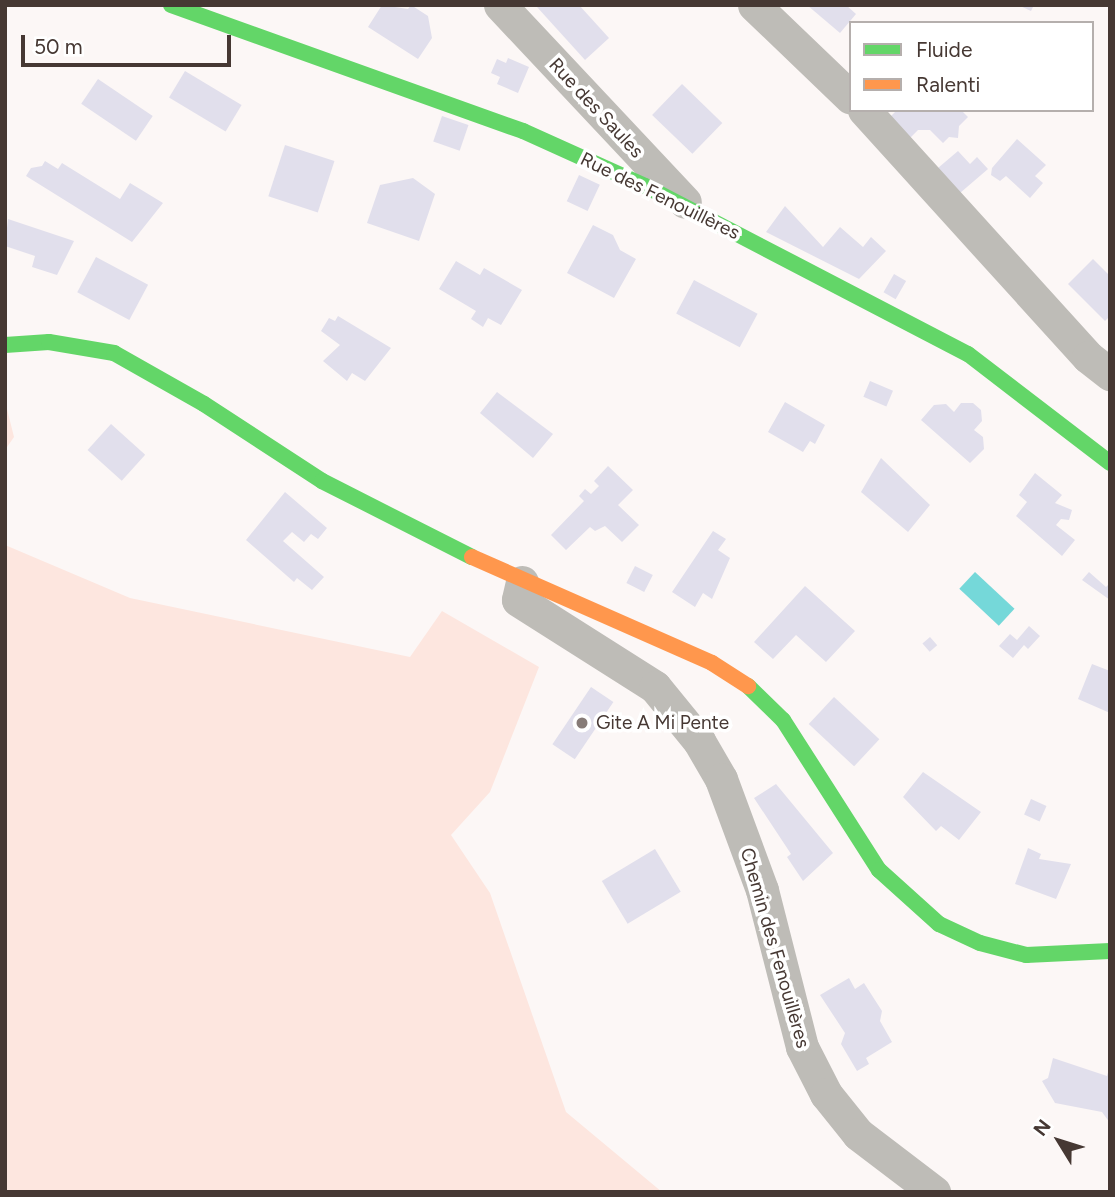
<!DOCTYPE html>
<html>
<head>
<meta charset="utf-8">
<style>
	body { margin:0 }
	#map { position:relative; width:1115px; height:1197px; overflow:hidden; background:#fcf7f6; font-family:Figtree,sans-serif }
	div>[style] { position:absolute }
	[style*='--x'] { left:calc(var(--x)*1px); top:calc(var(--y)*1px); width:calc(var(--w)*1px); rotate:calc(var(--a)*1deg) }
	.green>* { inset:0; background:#fde6df }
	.water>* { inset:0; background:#75d8d9; transform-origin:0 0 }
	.building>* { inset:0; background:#e1dfec; transform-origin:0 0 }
	.street>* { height:33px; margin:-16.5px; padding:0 16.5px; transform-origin:16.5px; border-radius:16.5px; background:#bebcb7 }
	.fast>* { height:16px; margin:-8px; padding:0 8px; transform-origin:8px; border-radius:8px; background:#63d668 }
	.slow>* { height:16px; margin:-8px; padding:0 8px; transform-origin:8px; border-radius:8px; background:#ff974d }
	.dots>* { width:19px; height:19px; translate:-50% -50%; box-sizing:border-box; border:4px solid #fff; border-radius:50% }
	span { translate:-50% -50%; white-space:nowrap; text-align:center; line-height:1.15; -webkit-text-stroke:7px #fff; paint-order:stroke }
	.street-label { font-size:19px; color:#463833 }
	.poi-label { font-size:19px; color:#463833 }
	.left { translate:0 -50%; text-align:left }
	.frame { position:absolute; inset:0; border:7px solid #463833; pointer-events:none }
	.legend { position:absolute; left:849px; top:21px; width:245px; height:91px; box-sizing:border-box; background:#fff; border:2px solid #b5afad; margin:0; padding:9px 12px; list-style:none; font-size:21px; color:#463833 }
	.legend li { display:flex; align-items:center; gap:14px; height:35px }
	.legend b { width:35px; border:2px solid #b5afad }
	.north { position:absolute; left:1024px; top:1106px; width:70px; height:70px; -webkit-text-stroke:5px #fff; paint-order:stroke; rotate:308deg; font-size:19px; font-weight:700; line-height:28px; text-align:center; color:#463833 }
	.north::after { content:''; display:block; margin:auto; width:24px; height:32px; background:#463833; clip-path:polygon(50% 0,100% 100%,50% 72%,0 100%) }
	.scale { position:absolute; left:21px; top:35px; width:210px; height:32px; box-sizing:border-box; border:4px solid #463833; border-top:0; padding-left:9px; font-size:21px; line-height:24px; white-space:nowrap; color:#463833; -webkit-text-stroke:5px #fff; paint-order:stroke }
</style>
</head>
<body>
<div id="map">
	<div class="green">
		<div style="clip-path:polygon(5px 401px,14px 437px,5px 450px)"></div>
		<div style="clip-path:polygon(5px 545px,130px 598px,410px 657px,442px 611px,539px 667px,490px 792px,451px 835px,490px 893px,566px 1112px,662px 1192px,5px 1192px)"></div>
	</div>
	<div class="water">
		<div style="left:975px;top:572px;width:54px;height:23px;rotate:43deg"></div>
	</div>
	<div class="building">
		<div style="clip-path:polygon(382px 5px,408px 9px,411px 5px,428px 16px,432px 38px,418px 59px,368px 27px)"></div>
		<div style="clip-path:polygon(579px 5px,609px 38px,585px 60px,537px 7px)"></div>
		<div style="clip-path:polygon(807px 5px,846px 5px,856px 14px,840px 33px)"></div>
		<div style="clip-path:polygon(1018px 5px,1034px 5px,1031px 11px)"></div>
		<div style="clip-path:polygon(508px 58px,529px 67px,518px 93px,497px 84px,500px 77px,491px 73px,497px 59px,506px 63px)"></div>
		<div style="left:185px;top:71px;width:66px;height:31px;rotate:31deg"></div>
		<div style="left:98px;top:79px;width:66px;height:30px;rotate:34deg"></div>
		<div style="left:682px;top:84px;width:56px;height:43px;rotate:44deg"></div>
		<div style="clip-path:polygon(897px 110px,961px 110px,968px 117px,959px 126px,958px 138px,949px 137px,943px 143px,930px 130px,918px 130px,909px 139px,888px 119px)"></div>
		<div style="left:442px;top:116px;width:28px;height:27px;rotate:19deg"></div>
		<div style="clip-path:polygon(1017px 139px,1046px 165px,1035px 176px,1043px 183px,1030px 198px,1006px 176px,1000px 181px,991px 175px,992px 168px)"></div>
		<div style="left:285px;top:145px;width:52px;height:54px;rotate:18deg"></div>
		<div style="clip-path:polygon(958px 151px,970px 164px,977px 157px,988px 169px,960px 193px,938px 168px)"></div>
		<div style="clip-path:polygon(45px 161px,58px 169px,62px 163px,120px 199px,130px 183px,163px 203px,132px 242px,26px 176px,31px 168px,42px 166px)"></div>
		<div style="left:579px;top:175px;width:23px;height:29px;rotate:25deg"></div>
		<div style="clip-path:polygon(413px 178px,435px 194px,419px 241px,367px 223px,380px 185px)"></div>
		<div style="clip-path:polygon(785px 206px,823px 247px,840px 227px,863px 247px,871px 237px,886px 251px,859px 279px,766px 232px)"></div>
		<div style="clip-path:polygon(8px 219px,74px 241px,57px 275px,32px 267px,35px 256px,5px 246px)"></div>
		<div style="clip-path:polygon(593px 225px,613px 235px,620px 250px,636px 259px,614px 298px,567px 273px)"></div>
		<div style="left:96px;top:257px;width:59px;height:40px;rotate:28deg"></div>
		<div style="clip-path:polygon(1093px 259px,1110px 276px,1110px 316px,1105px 321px,1068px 284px)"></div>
		<div style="clip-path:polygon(456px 261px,480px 275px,484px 268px,522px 290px,501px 325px,488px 318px,483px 327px,471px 319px,476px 311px,439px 289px)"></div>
		<div style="left:894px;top:274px;width:14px;height:21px;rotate:30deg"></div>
		<div style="left:694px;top:280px;width:72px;height:38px;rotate:28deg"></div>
		<div style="clip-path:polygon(338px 316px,391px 348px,365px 381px,352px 373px,347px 381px,323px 361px,340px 345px,321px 331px,329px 318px,335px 321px)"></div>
		<div style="left:870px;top:381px;width:25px;height:17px;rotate:23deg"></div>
		<div style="clip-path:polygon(497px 392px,553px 434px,533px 458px,480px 413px)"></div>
		<div style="clip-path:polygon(785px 402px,825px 425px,815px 444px,810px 441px,803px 452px,768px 432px)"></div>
		<div style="clip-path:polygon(961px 403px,973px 403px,981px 410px,982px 421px,974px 430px,983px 437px,984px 449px,970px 463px,921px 420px,934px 405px,946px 404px,954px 412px)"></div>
		<div style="left:111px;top:424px;width:46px;height:35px;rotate:42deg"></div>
		<div style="clip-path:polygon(881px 458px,930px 505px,908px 532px,861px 492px)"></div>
		<div style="clip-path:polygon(608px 466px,633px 490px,618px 505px,639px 525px,622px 542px,605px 526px,595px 531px,590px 527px,566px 550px,551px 535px,584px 501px,579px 496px,585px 489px,591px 494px,599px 486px,594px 481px)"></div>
		<div style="clip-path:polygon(1035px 473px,1062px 495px,1055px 503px,1072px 510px,1069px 520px,1061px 519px,1056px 525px,1075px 540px,1062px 556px,1016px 516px,1027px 502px,1019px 495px)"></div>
		<div style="clip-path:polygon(285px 492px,327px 528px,318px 539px,311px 534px,304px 542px,292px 532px,283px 541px,324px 577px,312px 590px,297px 578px,294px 582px,246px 540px)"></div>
		<div style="clip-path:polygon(713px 531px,726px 539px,718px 550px,730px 558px,712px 599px,703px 593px,695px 607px,672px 592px)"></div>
		<div style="left:635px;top:566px;width:20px;height:19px;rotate:27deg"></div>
		<div style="clip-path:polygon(1089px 572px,1106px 587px,1110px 583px,1110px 600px,1082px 580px)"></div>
		<div style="clip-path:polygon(805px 586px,855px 631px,826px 662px,796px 635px,773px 659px,754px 642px)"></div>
		<div style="clip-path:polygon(1029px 626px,1040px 636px,1028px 649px,1024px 645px,1013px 658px,999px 646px,1010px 634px,1017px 640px)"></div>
		<div style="left:930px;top:637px;width:11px;height:10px;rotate:49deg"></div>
		<div style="clip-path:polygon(1092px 664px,1110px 671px,1110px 713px,1078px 699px)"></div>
		<div style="left:591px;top:687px;width:27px;height:69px;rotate:34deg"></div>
		<div style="left:834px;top:697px;width:62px;height:37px;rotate:43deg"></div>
		<div style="clip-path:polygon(923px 772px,981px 812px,959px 840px,941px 826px,936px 831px,903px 797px)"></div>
		<div style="clip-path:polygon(776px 784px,833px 853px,803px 881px,787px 857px,791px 854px,754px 798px)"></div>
		<div style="left:1031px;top:799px;width:17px;height:17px;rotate:24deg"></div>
		<div style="clip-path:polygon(1028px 848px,1041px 854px,1039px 859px,1071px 864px,1056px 899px,1015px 884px)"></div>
		<div style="left:655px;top:849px;width:50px;height:62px;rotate:59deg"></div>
		<div style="clip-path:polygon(849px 978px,855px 989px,864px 983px,882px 1011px,880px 1021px,892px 1042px,866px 1058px,869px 1064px,857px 1071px,841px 1044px,845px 1033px,820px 995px)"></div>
		<div style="clip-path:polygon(1053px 1058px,1107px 1076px,1110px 1065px,1110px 1123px,1102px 1112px,1055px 1103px,1042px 1081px,1048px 1078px)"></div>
	</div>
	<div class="street">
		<div style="--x:500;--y:5;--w:270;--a:46.8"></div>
		<div style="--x:754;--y:5;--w:134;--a:43.8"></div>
		<div style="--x:864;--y:110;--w:333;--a:47.8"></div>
		<div style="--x:1088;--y:357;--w:28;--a:38"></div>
		<div style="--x:522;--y:582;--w:18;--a:103"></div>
		<div style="--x:518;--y:600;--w:162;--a:32.4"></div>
		<div style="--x:655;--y:687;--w:70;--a:50.8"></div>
		<div style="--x:699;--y:741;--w:44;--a:59.9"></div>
		<div style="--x:721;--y:779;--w:118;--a:69.7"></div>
		<div style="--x:762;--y:890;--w:162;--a:75.7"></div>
		<div style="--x:802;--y:1047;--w:53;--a:62.9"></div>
		<div style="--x:826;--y:1094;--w:51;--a:51.3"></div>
		<div style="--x:858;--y:1134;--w:96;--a:37.3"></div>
	</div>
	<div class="fast">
		<div style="--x:171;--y:5;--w:374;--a:19.7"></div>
		<div style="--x:523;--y:131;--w:134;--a:24.3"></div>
		<div style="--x:645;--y:186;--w:364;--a:27.5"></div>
		<div style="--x:968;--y:354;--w:179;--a:37.5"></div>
		<div style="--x:5;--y:345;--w:44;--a:-3.9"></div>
		<div style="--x:49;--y:342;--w:66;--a:9.6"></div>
		<div style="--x:114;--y:353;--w:103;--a:29.5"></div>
		<div style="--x:204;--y:404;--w:141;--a:33.1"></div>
		<div style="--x:322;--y:481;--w:168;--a:26.9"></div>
		<div style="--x:748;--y:686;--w:49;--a:44.2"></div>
		<div style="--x:783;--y:720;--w:178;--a:57.4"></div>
		<div style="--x:879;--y:870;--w:81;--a:42"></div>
		<div style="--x:939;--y:924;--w:45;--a:24.9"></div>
		<div style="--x:980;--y:943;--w:48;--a:14.6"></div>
		<div style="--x:1026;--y:955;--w:84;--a:-2.7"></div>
	</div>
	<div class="slow">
		<div style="--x:472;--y:557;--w:262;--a:23.8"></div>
		<div style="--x:712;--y:663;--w:43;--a:32.6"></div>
	</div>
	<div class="dots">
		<div style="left:582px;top:723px;background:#867b77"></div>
	</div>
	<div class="street-label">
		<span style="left:596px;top:108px;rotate:47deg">Rue des Saules</span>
		<span style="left:660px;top:196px;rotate:26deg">Rue des Fenouillères</span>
		<span style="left:775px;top:948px;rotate:74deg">Chemin des Fenouillères</span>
	</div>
	<div class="poi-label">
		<span class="left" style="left:596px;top:723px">Gite A Mi Pente</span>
	</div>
	<div class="frame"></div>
	<ul class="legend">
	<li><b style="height:9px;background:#63d668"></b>Fluide</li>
	<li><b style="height:9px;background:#ff974d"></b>Ralenti</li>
	</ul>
	<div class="north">N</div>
	<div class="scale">50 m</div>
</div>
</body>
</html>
